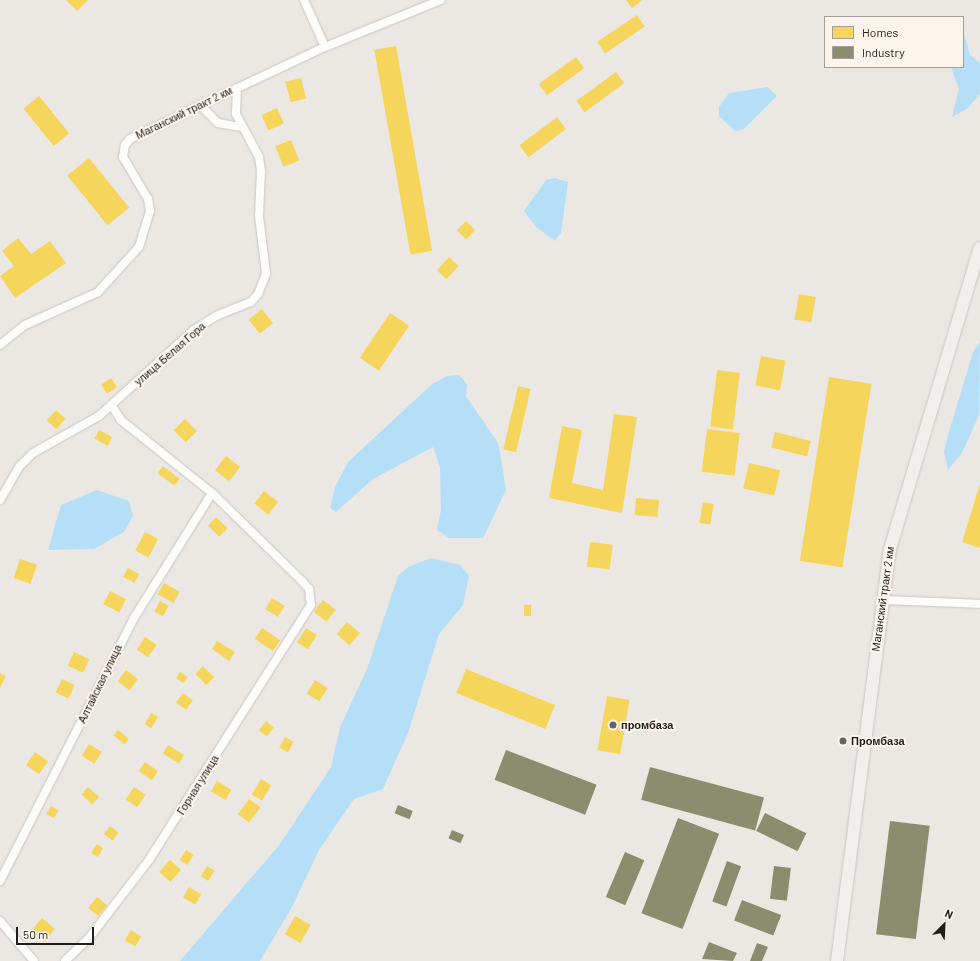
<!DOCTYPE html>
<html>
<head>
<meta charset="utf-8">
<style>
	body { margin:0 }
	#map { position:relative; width:980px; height:961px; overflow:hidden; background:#ebe8e4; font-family:Barlow,sans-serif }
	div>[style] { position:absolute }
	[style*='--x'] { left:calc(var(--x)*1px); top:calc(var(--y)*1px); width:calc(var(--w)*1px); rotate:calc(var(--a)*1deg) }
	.water>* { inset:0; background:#b5dff6 }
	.homes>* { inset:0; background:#f6d55c; transform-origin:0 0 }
	.industry>* { inset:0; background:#8c8c6e; transform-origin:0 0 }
	.roads { filter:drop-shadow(0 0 1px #c9c6c3) drop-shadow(0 0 1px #c9c6c3) }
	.street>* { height:8px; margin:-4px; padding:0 4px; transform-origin:4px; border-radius:4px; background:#fcfcfb }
	.secondary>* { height:12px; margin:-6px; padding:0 6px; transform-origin:6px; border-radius:6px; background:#f0efec }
	.dots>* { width:11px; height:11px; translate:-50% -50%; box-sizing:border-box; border:2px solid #fcf5ee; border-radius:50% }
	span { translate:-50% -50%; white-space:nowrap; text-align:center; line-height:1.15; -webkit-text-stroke:4px #fcf5ee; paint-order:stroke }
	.street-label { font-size:11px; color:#201d1b }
	.poi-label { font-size:11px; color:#201d1b; font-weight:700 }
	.left { translate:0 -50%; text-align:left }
	.legend { position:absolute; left:824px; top:16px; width:140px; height:52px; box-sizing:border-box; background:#fcf5ee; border:1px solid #a49f9a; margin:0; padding:5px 7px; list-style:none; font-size:12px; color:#201d1b }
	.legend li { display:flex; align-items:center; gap:8px; height:20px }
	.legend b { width:20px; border:1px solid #a49f9a }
	.north { position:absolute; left:924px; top:905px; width:40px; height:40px; -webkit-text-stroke:3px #fcf5ee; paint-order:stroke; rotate:24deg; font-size:11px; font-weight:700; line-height:16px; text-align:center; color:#201d1b }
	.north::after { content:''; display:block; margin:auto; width:14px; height:18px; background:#201d1b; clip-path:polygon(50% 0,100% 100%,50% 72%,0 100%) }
	.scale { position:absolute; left:16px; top:927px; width:78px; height:18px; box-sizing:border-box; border:2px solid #201d1b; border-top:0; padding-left:5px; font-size:12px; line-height:14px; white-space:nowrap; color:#201d1b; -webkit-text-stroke:3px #fcf5ee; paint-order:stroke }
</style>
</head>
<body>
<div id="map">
	<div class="water">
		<div style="clip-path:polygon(963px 30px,970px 55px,980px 63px,980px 94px,967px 109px,952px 117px,959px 89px,951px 67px,963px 67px)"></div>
		<div style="clip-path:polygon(768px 87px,777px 96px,744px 129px,735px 131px,719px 116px,719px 107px,729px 93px)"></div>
		<div style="clip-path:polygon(555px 178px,568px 182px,561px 233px,555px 241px,536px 227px,524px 211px,546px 180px)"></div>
		<div style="clip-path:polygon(980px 342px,979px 415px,962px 453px,948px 470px,944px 452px,947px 438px,973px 352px)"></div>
		<div style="clip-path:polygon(459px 375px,467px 384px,466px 396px,498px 443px,501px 458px,506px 490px,483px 538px,449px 538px,437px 530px,441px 510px,440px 467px,433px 447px,373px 479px,336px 512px,330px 508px,335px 487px,348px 462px,431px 385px,447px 376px)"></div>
		<div style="clip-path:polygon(97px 490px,129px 501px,133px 516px,124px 532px,94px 549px,48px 550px,61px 505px)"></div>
		<div style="clip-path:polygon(431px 558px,460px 565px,469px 576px,463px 605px,439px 634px,408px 733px,383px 789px,354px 799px,319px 850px,292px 907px,260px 961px,180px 961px,280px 844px,331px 767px,340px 727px,367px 669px,398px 576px,408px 567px)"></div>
	</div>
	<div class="homes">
		<div style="clip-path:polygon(66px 0,88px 0,77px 11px)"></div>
		<div style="clip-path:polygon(626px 0,642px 0,632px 8px)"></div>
		<div style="left:637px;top:15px;width:14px;height:48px;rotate:56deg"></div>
		<div style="left:396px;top:46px;width:208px;height:22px;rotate:80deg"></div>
		<div style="left:576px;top:57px;width:14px;height:46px;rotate:54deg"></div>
		<div style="left:616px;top:72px;width:14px;height:49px;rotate:54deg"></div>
		<div style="left:301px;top:78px;width:21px;height:16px;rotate:76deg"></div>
		<div style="left:39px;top:96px;width:48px;height:20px;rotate:51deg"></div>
		<div style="left:277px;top:108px;width:17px;height:17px;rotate:66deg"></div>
		<div style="left:557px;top:117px;width:15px;height:47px;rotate:53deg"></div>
		<div style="left:291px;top:140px;width:22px;height:17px;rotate:68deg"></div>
		<div style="left:89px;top:158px;width:64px;height:28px;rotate:51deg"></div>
		<div style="left:466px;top:221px;width:13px;height:13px;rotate:45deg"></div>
		<div style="clip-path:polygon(18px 238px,31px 254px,50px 241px,66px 263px,15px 298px,0 276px,14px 266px,2px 251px)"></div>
		<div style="left:449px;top:257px;width:13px;height:18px;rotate:42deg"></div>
		<div style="left:799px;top:294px;width:17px;height:26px;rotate:10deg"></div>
		<div style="left:262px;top:309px;width:18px;height:17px;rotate:52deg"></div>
		<div style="left:390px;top:313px;width:23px;height:54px;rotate:34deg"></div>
		<div style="left:761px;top:356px;width:25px;height:30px;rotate:11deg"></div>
		<div style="left:717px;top:370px;width:23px;height:57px;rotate:7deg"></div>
		<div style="left:829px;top:377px;width:43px;height:186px;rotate:9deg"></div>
		<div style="left:111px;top:378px;width:11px;height:12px;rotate:56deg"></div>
		<div style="left:518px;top:386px;width:13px;height:65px;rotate:13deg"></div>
		<div style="left:56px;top:410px;width:13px;height:14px;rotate:42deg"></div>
		<div style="clip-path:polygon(614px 414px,637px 417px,622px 513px,549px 498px,562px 426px,582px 430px,572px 483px,603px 490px)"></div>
		<div style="left:185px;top:419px;width:17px;height:16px;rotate:45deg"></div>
		<div style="left:707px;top:429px;width:33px;height:43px;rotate:7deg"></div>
		<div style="left:99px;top:430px;width:15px;height:10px;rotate:28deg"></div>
		<div style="left:775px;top:432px;width:37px;height:16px;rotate:14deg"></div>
		<div style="left:226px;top:456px;width:18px;height:18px;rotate:38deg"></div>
		<div style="left:749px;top:463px;width:32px;height:26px;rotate:13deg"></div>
		<div style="left:163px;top:466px;width:21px;height:9px;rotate:37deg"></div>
		<div style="clip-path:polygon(980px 484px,980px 548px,962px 542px)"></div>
		<div style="left:264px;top:491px;width:18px;height:16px;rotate:38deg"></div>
		<div style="left:636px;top:498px;width:23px;height:17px;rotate:5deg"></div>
		<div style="left:703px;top:502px;width:11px;height:21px;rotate:10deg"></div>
		<div style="left:216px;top:517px;width:16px;height:12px;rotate:43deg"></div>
		<div style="left:145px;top:532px;width:15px;height:21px;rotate:28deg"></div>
		<div style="left:590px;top:542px;width:23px;height:25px;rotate:7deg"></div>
		<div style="left:20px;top:559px;width:18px;height:20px;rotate:19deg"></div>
		<div style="left:128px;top:568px;width:13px;height:10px;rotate:29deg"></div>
		<div style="left:164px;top:583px;width:18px;height:13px;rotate:29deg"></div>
		<div style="left:110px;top:591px;width:18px;height:15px;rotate:27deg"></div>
		<div style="left:272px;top:598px;width:15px;height:13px;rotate:32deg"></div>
		<div style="left:323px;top:600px;width:16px;height:15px;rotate:38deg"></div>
		<div style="left:160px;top:601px;width:10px;height:12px;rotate:29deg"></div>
		<div style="left:524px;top:605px;width:7px;height:11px"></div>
		<div style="left:347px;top:622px;width:17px;height:16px;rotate:40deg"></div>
		<div style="left:262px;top:628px;width:22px;height:13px;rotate:34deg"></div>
		<div style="left:306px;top:628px;width:13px;height:17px;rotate:32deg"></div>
		<div style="left:145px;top:637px;width:14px;height:15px;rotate:34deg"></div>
		<div style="clip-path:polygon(217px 641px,235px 652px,229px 661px,212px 649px)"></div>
		<div style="left:74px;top:652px;width:17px;height:15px;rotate:25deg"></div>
		<div style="left:203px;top:666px;width:16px;height:11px;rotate:45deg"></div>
		<div style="left:466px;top:669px;width:96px;height:26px;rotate:22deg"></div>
		<div style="left:126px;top:670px;width:15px;height:14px;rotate:37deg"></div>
		<div style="clip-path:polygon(180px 672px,188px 677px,183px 683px,176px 678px)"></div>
		<div style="clip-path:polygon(0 673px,6px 676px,0 688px)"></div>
		<div style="left:62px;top:679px;width:14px;height:15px;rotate:25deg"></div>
		<div style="left:315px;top:680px;width:15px;height:16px;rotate:32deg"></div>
		<div style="left:183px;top:693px;width:12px;height:12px;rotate:35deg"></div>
		<div style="left:607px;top:696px;width:23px;height:55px;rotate:10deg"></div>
		<div style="left:151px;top:713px;width:8px;height:13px;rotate:30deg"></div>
		<div style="left:266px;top:721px;width:10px;height:12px;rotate:37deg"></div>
		<div style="left:118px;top:730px;width:14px;height:7px;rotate:39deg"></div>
		<div style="left:285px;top:737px;width:10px;height:12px;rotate:29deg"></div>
		<div style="left:89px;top:744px;width:15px;height:14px;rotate:32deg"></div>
		<div style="left:168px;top:745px;width:19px;height:10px;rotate:32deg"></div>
		<div style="left:35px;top:752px;width:16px;height:16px;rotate:35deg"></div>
		<div style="left:145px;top:762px;width:16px;height:11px;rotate:35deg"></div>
		<div style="left:261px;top:779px;width:12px;height:18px;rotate:31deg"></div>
		<div style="left:217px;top:781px;width:17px;height:12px;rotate:31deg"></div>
		<div style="left:88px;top:787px;width:15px;height:10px;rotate:42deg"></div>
		<div style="left:134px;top:787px;width:14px;height:15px;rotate:34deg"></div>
		<div style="left:249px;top:799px;width:14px;height:19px;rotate:36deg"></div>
		<div style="left:51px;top:806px;width:9px;height:9px;rotate:32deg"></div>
		<div style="left:110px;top:826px;width:11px;height:10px;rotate:38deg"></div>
		<div style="clip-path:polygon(97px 844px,103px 848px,98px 857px,91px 853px)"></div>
		<div style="left:186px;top:850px;width:9px;height:12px;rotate:32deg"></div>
		<div style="left:170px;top:860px;width:15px;height:16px;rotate:42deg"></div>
		<div style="left:207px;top:866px;width:9px;height:12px;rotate:32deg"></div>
		<div style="left:189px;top:887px;width:14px;height:12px;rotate:30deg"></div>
		<div style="left:97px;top:897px;width:13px;height:14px;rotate:39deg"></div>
		<div style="left:295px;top:916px;width:18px;height:21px;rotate:29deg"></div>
		<div style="left:42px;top:918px;width:17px;height:17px;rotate:40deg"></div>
		<div style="left:131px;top:930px;width:12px;height:12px;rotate:31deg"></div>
	</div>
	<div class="industry">
		<div style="left:506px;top:750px;width:97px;height:32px;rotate:21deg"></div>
		<div style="left:650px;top:767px;width:118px;height:34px;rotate:15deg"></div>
		<div style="left:398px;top:805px;width:16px;height:9px;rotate:22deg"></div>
		<div style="left:765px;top:813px;width:46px;height:20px;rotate:26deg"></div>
		<div style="left:678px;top:818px;width:44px;height:102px;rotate:21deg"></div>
		<div style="left:890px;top:821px;width:40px;height:114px;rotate:7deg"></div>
		<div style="left:452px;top:830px;width:13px;height:9px;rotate:23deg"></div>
		<div style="left:625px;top:852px;width:21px;height:49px;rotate:23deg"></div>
		<div style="left:727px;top:861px;width:15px;height:43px;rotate:20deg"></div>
		<div style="left:774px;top:866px;width:17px;height:33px;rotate:7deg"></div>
		<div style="left:742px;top:900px;width:42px;height:22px;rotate:21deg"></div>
		<div style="clip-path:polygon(709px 942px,737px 953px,733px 961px,702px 959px)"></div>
		<div style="clip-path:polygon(757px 943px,768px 947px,762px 961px,750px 961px)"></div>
	</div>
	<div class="roads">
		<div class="street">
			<div style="--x:304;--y:0;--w:51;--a:65.9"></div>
			<div style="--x:200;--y:105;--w:25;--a:45"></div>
			<div style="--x:218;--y:123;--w:22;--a:10"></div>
			<div style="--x:0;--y:345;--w:32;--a:-39"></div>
			<div style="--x:25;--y:325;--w:80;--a:-24.3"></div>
			<div style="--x:98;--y:292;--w:61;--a:-47.7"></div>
			<div style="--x:139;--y:247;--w:38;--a:-73"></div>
			<div style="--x:150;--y:211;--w:12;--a:-99"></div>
			<div style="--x:148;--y:199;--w:49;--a:-120.8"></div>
			<div style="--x:123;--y:157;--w:12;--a:-81"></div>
			<div style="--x:125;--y:145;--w:8;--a:-50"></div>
			<div style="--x:130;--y:139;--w:216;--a:-25.3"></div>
			<div style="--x:325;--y:47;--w:125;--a:-22.1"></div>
			<div style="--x:0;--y:500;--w:39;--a:-60"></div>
			<div style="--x:20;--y:466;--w:18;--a:-45"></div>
			<div style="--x:33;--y:453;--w:76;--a:-29.3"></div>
			<div style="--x:99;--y:416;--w:128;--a:-42.2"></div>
			<div style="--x:194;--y:330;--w:26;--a:-32"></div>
			<div style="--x:216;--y:316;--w:38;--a:-22"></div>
			<div style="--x:251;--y:302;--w:11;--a:-49"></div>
			<div style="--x:258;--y:294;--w:22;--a:-68"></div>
			<div style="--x:266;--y:274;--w:58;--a:-96.9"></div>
			<div style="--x:259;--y:216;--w:45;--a:-87.5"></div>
			<div style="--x:261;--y:171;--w:14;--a:-98"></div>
			<div style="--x:259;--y:157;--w:49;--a:-118.1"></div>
			<div style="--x:236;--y:114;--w:26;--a:-88"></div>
			<div style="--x:882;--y:600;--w:98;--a:2.3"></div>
			<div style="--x:0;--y:881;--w:295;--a:-63"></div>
			<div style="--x:134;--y:618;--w:147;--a:-58"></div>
			<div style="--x:0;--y:921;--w:52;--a:49.6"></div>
			<div style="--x:65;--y:961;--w:33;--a:-44"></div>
			<div style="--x:89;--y:938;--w:98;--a:-52.4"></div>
			<div style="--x:149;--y:860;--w:302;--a:-57.6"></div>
			<div style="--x:311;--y:605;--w:16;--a:-97"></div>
			<div style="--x:309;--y:589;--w:11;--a:-131"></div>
			<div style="--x:302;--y:581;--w:126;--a:-135.6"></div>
			<div style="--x:212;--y:493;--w:117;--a:-141.3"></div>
			<div style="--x:121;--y:420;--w:17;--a:-123"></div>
		</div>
		<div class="secondary">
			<div style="--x:837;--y:961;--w:415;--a:-82.7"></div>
			<div style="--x:890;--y:549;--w:314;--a:-73.4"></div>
		</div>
	</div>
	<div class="dots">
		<div style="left:613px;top:725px;background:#676461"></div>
		<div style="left:843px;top:741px;background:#676461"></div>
	</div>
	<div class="street-label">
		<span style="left:184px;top:113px;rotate:-26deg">Маганский тракт 2 км</span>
		<span style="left:170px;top:354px;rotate:-41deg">улица Белая Гора</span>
		<span style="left:883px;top:599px;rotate:-82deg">Маганский тракт 2 км</span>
		<span style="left:100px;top:684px;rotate:-64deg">Алтайская улица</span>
		<span style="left:198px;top:785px;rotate:-58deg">Горная улица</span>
	</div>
	<div class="poi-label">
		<span class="left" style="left:621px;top:725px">промбаза</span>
		<span class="left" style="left:851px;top:741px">Промбаза</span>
	</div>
	<ul class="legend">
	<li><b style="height:11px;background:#f6d55c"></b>Homes</li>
	<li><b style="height:11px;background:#8c8c6e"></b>Industry</li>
	</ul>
	<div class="north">N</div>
	<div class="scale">50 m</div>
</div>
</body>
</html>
